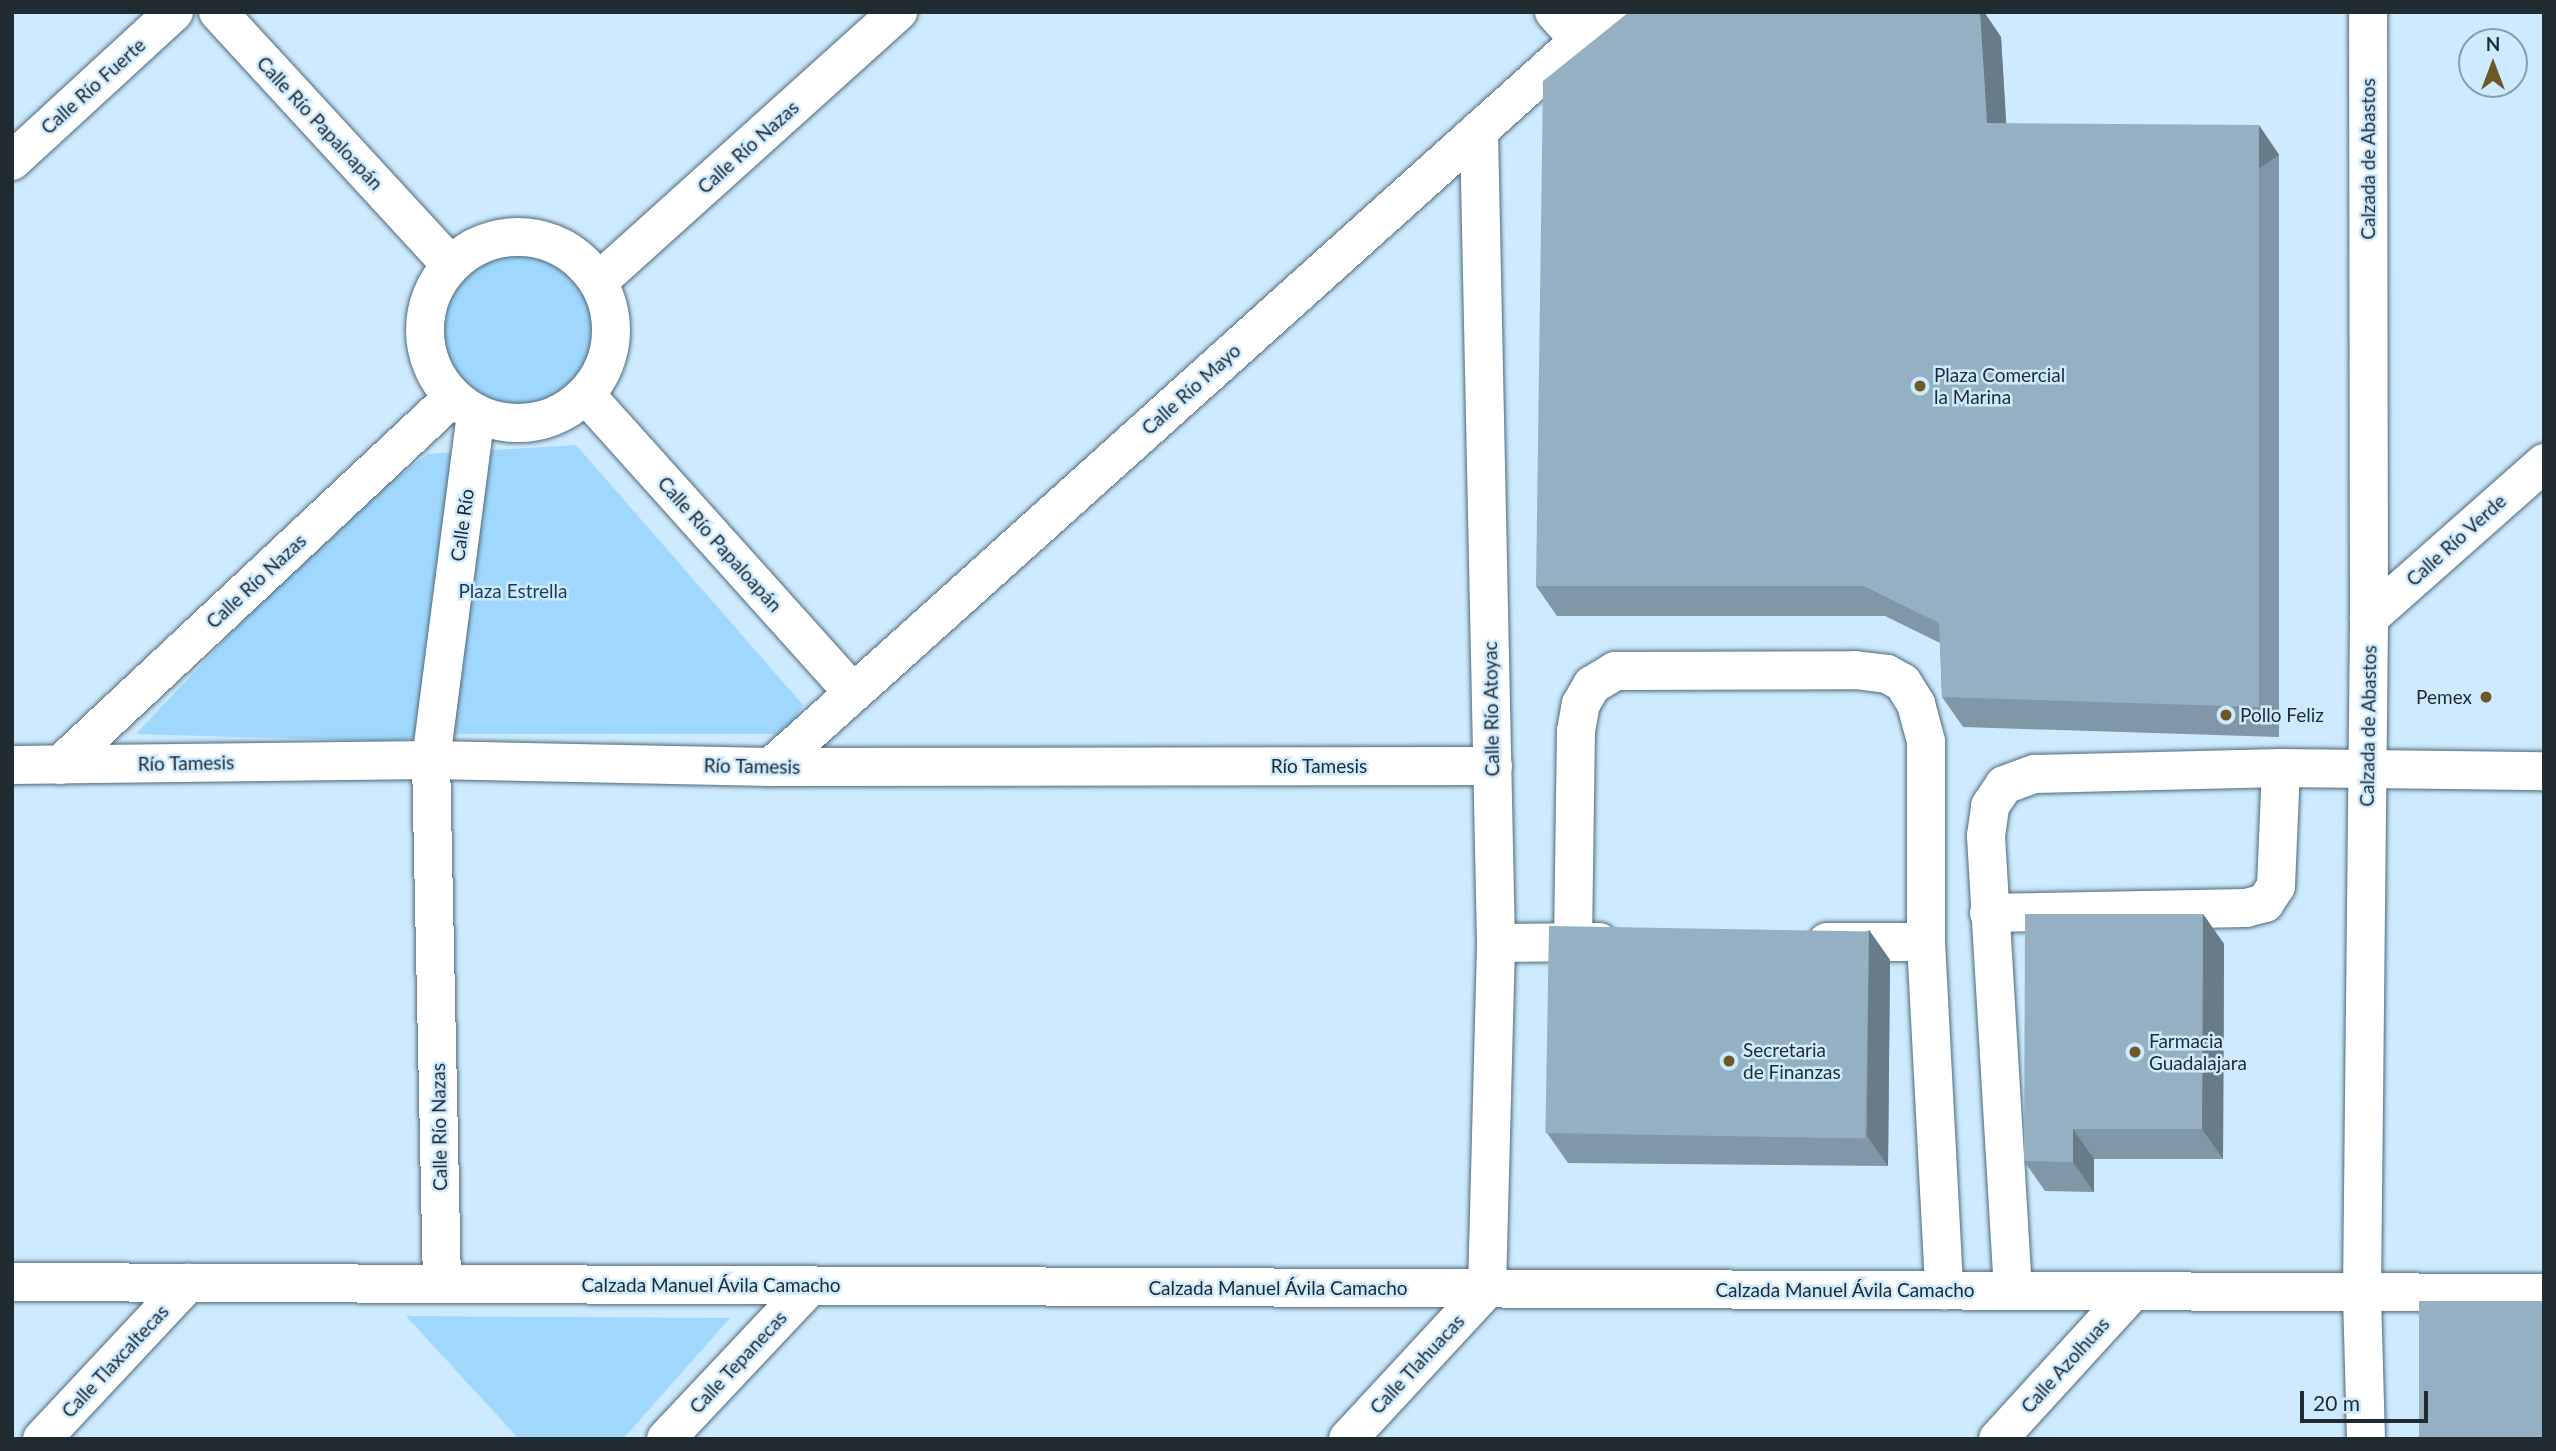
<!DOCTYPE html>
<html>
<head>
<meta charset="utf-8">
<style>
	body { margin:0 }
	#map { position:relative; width:2556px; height:1451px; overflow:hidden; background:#ceeafe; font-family:Lato,sans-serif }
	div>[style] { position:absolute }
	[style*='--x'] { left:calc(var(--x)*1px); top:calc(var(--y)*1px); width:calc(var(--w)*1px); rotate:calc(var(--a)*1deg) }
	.green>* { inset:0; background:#9fd7fd }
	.round { border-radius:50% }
	.roads { filter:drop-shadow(0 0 2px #4f697a) drop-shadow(0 0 2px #4f697a) }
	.minor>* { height:38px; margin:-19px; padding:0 19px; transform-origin:19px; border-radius:19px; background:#fff }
	.minor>.ring { margin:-19px; padding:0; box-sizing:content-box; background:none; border:38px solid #fff; border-radius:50% }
	.major>* { height:38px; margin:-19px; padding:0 19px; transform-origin:19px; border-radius:19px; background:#fff }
	.wall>* { inset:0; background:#8097a8 }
	.shaded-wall>* { inset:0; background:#687b88; transform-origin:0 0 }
	.building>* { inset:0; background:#95b0c3; transform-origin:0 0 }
	.dots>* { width:19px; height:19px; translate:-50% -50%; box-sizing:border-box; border:4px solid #ceeafe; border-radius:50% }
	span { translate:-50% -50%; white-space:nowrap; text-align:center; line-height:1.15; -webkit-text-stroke:5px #ceeafe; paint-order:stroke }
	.street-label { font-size:19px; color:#1f2a31 }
	.poi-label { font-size:19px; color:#1f2a31 }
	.left { translate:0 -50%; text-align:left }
	.right { translate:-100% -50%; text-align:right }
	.park-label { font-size:19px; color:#193e55 }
	.frame { position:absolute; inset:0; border:14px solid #1f2a31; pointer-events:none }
	.north { position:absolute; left:2458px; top:28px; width:70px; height:70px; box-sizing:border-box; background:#ceeafe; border:2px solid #889dac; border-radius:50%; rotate:0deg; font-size:19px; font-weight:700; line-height:28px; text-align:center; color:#1f2a31 }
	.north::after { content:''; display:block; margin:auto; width:24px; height:32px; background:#6c5928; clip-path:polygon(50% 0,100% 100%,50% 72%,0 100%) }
	.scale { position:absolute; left:2300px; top:1391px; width:128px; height:32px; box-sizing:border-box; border:4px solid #1f2a31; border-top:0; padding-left:9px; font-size:21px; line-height:24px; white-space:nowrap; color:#1f2a31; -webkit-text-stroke:5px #ceeafe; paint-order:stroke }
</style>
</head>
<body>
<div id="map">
	<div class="green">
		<div class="round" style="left:434px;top:246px;width:168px;height:168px"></div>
		<div style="clip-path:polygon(576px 445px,803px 705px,786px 734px,461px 734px,384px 741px,136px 734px,335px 522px,428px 454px)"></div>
		<div style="clip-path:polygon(406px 1316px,730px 1318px,623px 1439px,519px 1439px)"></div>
	</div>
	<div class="roads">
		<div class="minor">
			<div style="--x:218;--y:12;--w:343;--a:47.4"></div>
			<div style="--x:1554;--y:12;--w:38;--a:48"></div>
			<div style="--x:12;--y:161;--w:220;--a:-42.6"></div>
			<div class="ring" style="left:425px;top:237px;width:148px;height:148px"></div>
			<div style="--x:598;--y:282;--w:404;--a:-42"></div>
			<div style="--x:586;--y:395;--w:400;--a:48.1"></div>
			<div style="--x:2369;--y:618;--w:234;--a:-41.5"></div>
			<div style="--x:12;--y:765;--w:419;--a:-0.7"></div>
			<div style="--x:431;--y:760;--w:340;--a:1.2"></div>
			<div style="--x:771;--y:767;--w:722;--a:-0.08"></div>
			<div style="--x:60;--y:765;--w:538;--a:-43.12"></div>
			<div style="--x:771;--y:767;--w:1129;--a:-41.95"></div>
			<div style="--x:1989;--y:913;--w:257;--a:-1.1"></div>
			<div style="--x:2246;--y:908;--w:20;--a:-15"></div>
			<div style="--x:2265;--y:903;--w:20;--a:-57"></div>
			<div style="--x:2276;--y:886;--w:118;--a:-87.6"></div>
			<div style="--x:1827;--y:942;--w:99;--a:0"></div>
			<div style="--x:1496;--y:943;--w:103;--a:-0.6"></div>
			<div style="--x:1573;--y:943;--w:212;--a:-89.2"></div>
			<div style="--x:1576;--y:731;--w:27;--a:-80"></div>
			<div style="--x:1581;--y:704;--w:22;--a:-60"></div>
			<div style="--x:1592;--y:685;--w:27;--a:-31"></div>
			<div style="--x:1615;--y:671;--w:240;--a:-0.2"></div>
			<div style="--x:1855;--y:670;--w:32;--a:7"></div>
			<div style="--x:1887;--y:674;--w:18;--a:29"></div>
			<div style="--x:1903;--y:683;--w:25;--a:58"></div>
			<div style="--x:1916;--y:704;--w:39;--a:75"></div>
			<div style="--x:1926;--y:742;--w:200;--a:90"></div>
			<div style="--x:1926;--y:942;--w:349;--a:87"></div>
			<div style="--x:442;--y:1284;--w:524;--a:-91.2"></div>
			<div style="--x:431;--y:760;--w:349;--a:-82.6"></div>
			<div style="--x:2013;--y:1291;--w:456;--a:-93.4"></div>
			<div style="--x:1986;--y:836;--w:30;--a:-82"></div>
			<div style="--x:1990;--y:806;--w:25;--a:-56"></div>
			<div style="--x:2004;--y:785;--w:33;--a:-20"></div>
			<div style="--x:2035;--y:774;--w:246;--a:-1.4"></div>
			<div style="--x:2281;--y:768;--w:263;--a:0.7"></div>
			<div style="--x:42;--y:1439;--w:214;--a:-46.9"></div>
			<div style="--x:666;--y:1439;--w:210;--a:-46.7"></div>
			<div style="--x:1348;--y:1439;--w:205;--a:-47.2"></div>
			<div style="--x:1487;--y:1289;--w:346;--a:-88.5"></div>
			<div style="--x:1496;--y:943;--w:813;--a:-91.2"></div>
			<div style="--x:1998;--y:1439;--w:200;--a:-47.6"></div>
		</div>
		<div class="major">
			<div style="--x:12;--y:1282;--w:2532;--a:0.25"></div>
			<div style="--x:2366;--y:1439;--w:147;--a:-91.6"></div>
			<div style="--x:2362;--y:1292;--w:674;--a:-89.4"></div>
			<div style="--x:2369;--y:618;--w:606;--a:-90.09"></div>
		</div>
	</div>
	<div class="wall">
		<div style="clip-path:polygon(1629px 12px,1984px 12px,2001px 37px,2006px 124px,2279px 155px,2279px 737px,1963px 727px,1942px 697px,1940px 643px,1885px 616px,1557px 616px,1536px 586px)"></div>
		<div style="clip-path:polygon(2203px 914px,2224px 944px,2223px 1159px,2094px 1159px,2094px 1192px,2045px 1191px,2024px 1161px)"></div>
		<div style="clip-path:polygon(1869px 930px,1890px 960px,1888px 1166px,1568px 1163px,1547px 1133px)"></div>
	</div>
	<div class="shaded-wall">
		<div style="clip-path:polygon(1980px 12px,1984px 12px,2001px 37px,2008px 153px,1987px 123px)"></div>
		<div style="left:2259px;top:125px;width:36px;height:582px;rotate:56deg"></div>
		<div style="clip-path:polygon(2203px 914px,2224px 944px,2223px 1159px,2202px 1129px)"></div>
		<div style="clip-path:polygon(1869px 930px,1890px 960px,1888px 1166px,1867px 1136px)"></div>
		<div style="clip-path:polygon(2073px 1129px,2094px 1159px,2094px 1192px,2073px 1162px)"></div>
	</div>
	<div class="building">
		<div style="clip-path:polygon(1629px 12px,1980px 12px,1987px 123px,2259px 125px,2259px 707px,1942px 697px,1939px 623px,1864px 586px,1536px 586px,1543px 81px)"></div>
		<div style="clip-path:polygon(2025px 914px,2203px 914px,2202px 1129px,2073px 1129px,2073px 1162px,2024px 1161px)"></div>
		<div style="left:1549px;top:926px;width:320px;height:207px;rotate:1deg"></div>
		<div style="left:2419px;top:1301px;width:125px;height:138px"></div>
	</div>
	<div class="dots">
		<div style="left:1920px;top:386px;background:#6c5928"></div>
		<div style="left:2486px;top:697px;background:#6c5928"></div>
		<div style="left:2226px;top:715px;background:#6c5928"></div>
		<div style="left:2135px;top:1052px;background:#6c5928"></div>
		<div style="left:1729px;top:1061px;background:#6c5928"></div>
	</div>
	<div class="street-label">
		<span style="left:93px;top:86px;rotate:-42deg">Calle Río Fuerte</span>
		<span style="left:320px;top:123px;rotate:47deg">Calle Río Papaloapán</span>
		<span style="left:748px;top:147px;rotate:-42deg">Calle Río Nazas</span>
		<span style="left:2368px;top:159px;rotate:-90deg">Calzada de Abastos</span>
		<span style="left:1191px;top:389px;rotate:-42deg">Calle Río Mayo</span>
		<span style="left:462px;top:525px;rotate:-82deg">Calle Río</span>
		<span style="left:2456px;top:540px;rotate:-42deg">Calle Río Verde</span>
		<span style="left:720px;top:544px;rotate:48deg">Calle Río Papaloapán</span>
		<span style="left:256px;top:581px;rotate:-43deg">Calle Río Nazas</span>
		<span style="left:1491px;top:709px;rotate:-91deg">Calle Río Atoyac</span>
		<span style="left:2368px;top:726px;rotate:-89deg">Calzada de Abastos</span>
		<span style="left:186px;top:763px;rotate:-1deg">Río Tamesis</span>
		<span style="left:752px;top:766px;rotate:1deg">Río Tamesis</span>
		<span style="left:1319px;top:766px">Río Tamesis</span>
		<span style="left:439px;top:1127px;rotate:-91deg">Calle Río Nazas</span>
		<span style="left:711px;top:1285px">Calzada Manuel Ávila Camacho</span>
		<span style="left:1278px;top:1288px">Calzada Manuel Ávila Camacho</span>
		<span style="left:1845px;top:1290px">Calzada Manuel Ávila Camacho</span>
		<span style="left:115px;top:1361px;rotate:-47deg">Calle Tlaxcaltecas</span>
		<span style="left:738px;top:1362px;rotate:-47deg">Calle Tepanecas</span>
		<span style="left:1417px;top:1364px;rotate:-47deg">Calle Tlahuacas</span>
		<span style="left:2065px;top:1365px;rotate:-48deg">Calle Azolhuas</span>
	</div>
	<div class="poi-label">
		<span class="left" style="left:1934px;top:386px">Plaza Comercial<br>la Marina</span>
		<span class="right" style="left:2472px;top:697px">Pemex</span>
		<span class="left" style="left:2240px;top:715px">Pollo Feliz</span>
		<span class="left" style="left:2149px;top:1052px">Farmacia<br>Guadalajara</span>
		<span class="left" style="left:1743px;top:1061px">Secretaria<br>de Finanzas</span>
	</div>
	<div class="park-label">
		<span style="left:513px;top:591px">Plaza Estrella</span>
	</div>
	<div class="frame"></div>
	<div class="north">N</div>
	<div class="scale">20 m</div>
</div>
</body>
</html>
